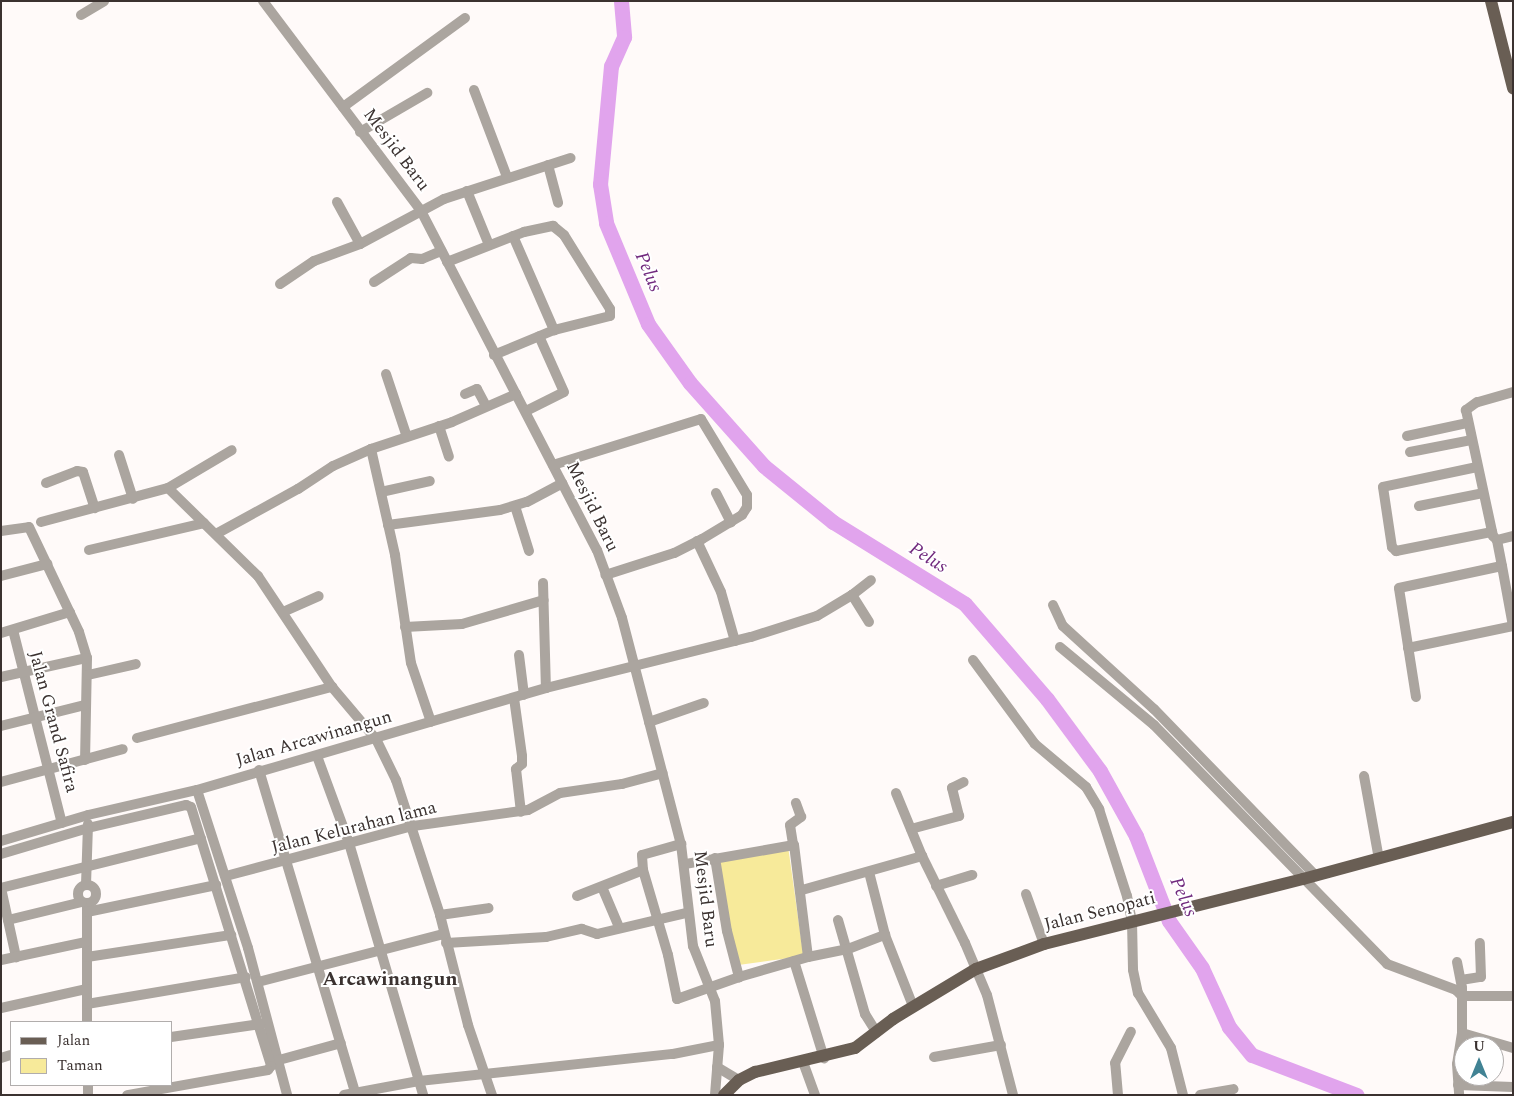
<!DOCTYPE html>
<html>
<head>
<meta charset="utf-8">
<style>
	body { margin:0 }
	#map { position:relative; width:1514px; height:1096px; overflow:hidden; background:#fffaf9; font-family:Spectral,serif }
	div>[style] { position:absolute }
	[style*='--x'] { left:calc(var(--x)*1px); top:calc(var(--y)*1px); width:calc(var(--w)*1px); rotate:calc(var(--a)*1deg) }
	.green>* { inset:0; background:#f7ea9a; transform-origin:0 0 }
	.river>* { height:15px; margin:-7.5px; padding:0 7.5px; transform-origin:7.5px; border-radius:7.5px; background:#e1a4ed }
	.minor>* { height:10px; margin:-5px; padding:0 5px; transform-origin:5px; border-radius:5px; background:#aba59f }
	.minor>.ring { margin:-5px; padding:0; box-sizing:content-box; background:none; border:10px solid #aba59f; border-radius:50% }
	.major>* { height:12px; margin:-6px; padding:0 6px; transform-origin:6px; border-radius:6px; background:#695e54 }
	span { translate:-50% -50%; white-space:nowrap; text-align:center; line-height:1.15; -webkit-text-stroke:4px #fff; paint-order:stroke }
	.street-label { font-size:18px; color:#3b3230 }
	.water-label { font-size:19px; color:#712a7e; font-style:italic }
	.quarter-label { font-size:20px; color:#3b3230; font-weight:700 }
	.frame { position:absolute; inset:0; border:2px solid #3b3230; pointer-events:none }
	.legend { position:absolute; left:10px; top:1021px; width:162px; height:65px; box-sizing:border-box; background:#fff; border:1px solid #b1adac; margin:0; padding:6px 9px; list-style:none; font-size:15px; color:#3b3230 }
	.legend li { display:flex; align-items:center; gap:10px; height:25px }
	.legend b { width:25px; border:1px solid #b1adac }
	.north { position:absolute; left:1454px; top:1036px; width:50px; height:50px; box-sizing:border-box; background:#fff; border:1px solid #b1adac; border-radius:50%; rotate:0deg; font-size:14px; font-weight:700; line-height:20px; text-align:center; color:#3b3230 }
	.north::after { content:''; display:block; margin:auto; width:18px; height:22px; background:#418394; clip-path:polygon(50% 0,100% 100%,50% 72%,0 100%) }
</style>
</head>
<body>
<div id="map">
	<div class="green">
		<div style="left:788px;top:846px;width:111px;height:71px;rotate:82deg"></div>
	</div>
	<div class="river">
		<div style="--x:621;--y:1;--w:36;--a:85"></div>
		<div style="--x:624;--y:37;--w:32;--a:114"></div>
		<div style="--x:611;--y:66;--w:119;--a:95.3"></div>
		<div style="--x:600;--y:184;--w:39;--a:81"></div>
		<div style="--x:606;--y:223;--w:109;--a:67.4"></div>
		<div style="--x:648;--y:324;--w:72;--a:54.6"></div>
		<div style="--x:690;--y:383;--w:111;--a:48.3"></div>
		<div style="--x:764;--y:466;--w:89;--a:39.1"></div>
		<div style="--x:833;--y:522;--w:155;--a:31.8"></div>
		<div style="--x:965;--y:604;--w:125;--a:49.2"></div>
		<div style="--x:1047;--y:699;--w:89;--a:53.6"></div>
		<div style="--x:1100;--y:771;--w:74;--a:61"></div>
		<div style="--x:1136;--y:836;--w:91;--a:68.8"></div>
		<div style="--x:1169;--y:921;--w:57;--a:54.9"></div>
		<div style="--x:1202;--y:968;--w:65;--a:65.4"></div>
		<div style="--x:1229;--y:1027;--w:36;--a:51"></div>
		<div style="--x:1252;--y:1055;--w:112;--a:20.9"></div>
	</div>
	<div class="minor">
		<div style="--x:263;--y:1;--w:261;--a:53"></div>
		<div style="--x:420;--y:209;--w:384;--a:62.6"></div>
		<div style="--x:597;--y:550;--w:72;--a:69.8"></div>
		<div style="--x:622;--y:618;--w:234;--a:75.4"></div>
		<div style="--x:681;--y:844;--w:103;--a:83.3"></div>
		<div style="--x:693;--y:946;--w:59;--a:68.2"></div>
		<div style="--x:715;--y:1001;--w:44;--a:84.8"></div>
		<div style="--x:719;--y:1045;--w:50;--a:94.6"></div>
		<div style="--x:81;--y:15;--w:27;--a:-31"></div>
		<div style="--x:474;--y:90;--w:93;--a:69.2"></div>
		<div style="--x:343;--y:107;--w:151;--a:-36.1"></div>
		<div style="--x:360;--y:132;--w:78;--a:-30.2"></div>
		<div style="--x:548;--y:165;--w:39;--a:75"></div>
		<div style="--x:467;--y:191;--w:58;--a:67.8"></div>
		<div style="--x:337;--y:202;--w:48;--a:61.3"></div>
		<div style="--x:513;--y:236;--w:103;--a:66.4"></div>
		<div style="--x:447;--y:262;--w:83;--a:-21.3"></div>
		<div style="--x:524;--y:232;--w:30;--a:-12"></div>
		<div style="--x:553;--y:226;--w:14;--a:39"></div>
		<div style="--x:564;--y:235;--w:87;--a:58.1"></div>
		<div style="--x:610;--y:309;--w:7;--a:90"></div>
		<div style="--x:610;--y:316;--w:58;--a:166"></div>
		<div style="--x:554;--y:330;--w:65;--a:157.4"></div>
		<div style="--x:374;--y:282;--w:44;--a:-33"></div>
		<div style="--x:411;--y:258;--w:11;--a:5"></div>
		<div style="--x:422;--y:259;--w:21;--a:-23"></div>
		<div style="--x:280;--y:284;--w:41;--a:-34.1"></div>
		<div style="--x:314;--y:261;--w:49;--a:-20.3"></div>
		<div style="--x:360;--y:244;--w:95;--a:-28.2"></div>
		<div style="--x:444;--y:199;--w:133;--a:-18"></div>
		<div style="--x:386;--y:374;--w:66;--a:71.6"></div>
		<div style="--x:1513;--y:392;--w:37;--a:164"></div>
		<div style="--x:1477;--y:402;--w:14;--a:144"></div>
		<div style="--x:1466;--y:410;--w:129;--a:77.9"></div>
		<div style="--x:1493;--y:536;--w:6;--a:45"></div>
		<div style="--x:1497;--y:540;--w:16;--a:-14"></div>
		<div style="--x:465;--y:394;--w:13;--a:-23"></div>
		<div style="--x:477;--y:389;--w:19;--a:62"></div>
		<div style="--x:526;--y:411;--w:42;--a:-26.6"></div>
		<div style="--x:564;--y:392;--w:61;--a:-114.1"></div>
		<div style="--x:439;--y:426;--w:32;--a:72"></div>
		<div style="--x:1407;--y:436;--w:61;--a:-12.2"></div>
		<div style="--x:371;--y:449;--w:109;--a:77.2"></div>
		<div style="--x:395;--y:555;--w:109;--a:81.6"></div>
		<div style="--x:411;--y:663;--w:62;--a:71.3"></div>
		<div style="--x:1410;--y:452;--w:62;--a:-11.1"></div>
		<div style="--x:119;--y:455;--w:46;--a:72.3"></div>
		<div style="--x:553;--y:465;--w:155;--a:-17.3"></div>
		<div style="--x:701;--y:419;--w:89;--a:58.8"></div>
		<div style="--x:747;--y:495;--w:12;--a:90"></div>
		<div style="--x:747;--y:507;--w:9;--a:122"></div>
		<div style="--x:742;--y:515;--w:47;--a:149"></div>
		<div style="--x:702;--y:539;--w:31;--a:153"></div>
		<div style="--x:674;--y:553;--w:72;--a:162.3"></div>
		<div style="--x:1477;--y:467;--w:96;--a:168"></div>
		<div style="--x:1383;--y:487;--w:61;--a:81.5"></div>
		<div style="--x:1392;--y:547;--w:6;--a:45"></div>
		<div style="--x:1396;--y:551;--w:98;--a:-11.2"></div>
		<div style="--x:46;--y:483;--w:33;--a:-21"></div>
		<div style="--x:77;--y:471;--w:6;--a:9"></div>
		<div style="--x:83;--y:472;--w:38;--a:72"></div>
		<div style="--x:168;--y:488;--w:74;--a:-30.7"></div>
		<div style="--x:381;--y:492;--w:50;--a:-12.7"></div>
		<div style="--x:716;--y:493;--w:33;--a:63"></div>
		<div style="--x:515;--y:506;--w:47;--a:72.7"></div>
		<div style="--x:1419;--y:506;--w:65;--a:-11.5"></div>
		<div style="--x:41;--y:522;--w:131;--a:-15"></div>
		<div style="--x:168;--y:488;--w:126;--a:44.4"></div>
		<div style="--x:258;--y:576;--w:133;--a:56.3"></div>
		<div style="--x:332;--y:687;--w:68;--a:49.8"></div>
		<div style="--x:376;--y:739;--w:46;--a:64"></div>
		<div style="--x:396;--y:780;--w:142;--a:71.9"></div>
		<div style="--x:440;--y:915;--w:114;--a:75.7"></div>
		<div style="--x:468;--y:1025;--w:74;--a:71.1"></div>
		<div style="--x:388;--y:525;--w:113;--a:-7.6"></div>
		<div style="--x:500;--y:510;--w:28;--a:-17"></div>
		<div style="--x:527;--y:502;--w:40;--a:-28"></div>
		<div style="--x:1;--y:531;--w:28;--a:-8"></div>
		<div style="--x:29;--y:527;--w:116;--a:64.5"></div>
		<div style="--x:79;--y:632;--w:27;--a:73"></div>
		<div style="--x:87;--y:658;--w:102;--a:91.1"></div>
		<div style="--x:216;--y:534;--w:94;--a:-28.8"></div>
		<div style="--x:298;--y:489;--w:42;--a:-33.3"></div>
		<div style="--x:333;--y:466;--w:42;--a:-24.1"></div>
		<div style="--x:371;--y:449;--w:85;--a:-18.4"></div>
		<div style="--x:452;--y:422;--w:70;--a:-23.6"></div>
		<div style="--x:697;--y:541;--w:56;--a:64.8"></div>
		<div style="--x:721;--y:592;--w:51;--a:74.1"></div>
		<div style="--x:89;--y:550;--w:118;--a:-13.2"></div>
		<div style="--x:1502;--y:566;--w:61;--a:79.6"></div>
		<div style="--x:1;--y:576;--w:48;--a:-14.6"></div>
		<div style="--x:543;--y:583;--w:105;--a:88.4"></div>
		<div style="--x:1053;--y:605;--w:23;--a:65"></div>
		<div style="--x:1063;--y:626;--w:123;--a:42.4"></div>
		<div style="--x:1154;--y:709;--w:233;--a:45.9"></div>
		<div style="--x:283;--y:612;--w:39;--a:-24"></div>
		<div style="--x:869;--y:622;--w:32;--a:-122"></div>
		<div style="--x:852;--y:595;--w:24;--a:-38"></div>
		<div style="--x:405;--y:627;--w:57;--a:-3"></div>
		<div style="--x:462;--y:624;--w:85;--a:-16.3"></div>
		<div style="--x:13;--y:630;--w:199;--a:75.8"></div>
		<div style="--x:1;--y:633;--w:72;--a:-16.9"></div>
		<div style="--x:1060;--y:647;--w:122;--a:39.7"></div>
		<div style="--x:1154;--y:725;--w:334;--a:45.7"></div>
		<div style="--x:1387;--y:964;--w:74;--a:20.6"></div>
		<div style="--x:1456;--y:990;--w:8;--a:45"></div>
		<div style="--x:1462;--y:996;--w:51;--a:0"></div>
		<div style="--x:1408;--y:648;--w:107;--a:-11.8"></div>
		<div style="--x:519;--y:655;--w:40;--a:82.9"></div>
		<div style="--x:973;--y:660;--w:104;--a:53.6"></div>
		<div style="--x:1035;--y:744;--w:67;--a:40.1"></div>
		<div style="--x:1086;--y:787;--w:26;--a:59"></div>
		<div style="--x:1099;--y:809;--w:91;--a:72.2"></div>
		<div style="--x:1127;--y:896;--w:25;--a:79"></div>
		<div style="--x:1132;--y:921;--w:49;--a:88.8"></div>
		<div style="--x:1133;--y:970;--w:24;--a:78"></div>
		<div style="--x:1138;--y:993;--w:64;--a:59"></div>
		<div style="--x:1171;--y:1048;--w:49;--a:75.7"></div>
		<div style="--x:88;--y:675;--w:49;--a:-12.9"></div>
		<div style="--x:1;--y:677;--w:88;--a:-12.5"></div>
		<div style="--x:1416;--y:697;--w:110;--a:-98.9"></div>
		<div style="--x:1399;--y:588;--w:105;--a:-12.1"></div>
		<div style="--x:1502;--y:566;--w:26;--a:-101"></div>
		<div style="--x:514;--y:698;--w:59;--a:82.1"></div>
		<div style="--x:522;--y:756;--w:8;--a:90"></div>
		<div style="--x:522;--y:764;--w:8;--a:140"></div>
		<div style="--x:516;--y:769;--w:43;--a:83.4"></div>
		<div style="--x:649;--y:722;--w:58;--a:-19.1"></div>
		<div style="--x:1;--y:726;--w:87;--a:-14"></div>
		<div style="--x:137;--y:738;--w:202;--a:-14.7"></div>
		<div style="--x:317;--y:756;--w:93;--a:69.8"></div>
		<div style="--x:349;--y:843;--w:263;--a:73.6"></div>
		<div style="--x:259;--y:770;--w:339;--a:73.4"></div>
		<div style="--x:1364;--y:776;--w:84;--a:79.8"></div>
		<div style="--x:1;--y:782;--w:126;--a:-15.1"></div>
		<div style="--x:197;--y:790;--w:166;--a:72.1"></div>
		<div style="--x:248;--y:948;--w:152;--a:75.1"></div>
		<div style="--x:896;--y:793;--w:68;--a:67.6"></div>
		<div style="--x:922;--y:856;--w:97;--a:63.7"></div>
		<div style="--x:965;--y:943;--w:56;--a:67.1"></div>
		<div style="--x:987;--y:995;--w:103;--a:75.4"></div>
		<div style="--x:911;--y:829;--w:50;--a:-15.2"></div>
		<div style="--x:959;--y:816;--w:29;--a:-104"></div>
		<div style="--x:952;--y:788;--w:13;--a:-27"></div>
		<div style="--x:1;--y:841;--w:91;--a:-16.6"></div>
		<div style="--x:88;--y:815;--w:112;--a:-12.9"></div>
		<div style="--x:197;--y:790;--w:364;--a:-16.3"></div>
		<div style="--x:546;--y:688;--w:211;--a:-14"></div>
		<div style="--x:751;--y:637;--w:69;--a:-17.7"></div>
		<div style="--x:817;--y:616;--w:41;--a:-31"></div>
		<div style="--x:793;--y:844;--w:19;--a:-99"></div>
		<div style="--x:790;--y:825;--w:14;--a:-36"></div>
		<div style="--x:801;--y:817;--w:15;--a:-110"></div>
		<div style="--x:1;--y:854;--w:91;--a:-16.6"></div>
		<div style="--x:88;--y:828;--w:101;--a:-13.2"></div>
		<div style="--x:186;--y:805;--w:5;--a:22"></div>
		<div style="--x:191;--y:807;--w:271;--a:72.8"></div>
		<div style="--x:271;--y:1066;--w:5;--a:127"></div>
		<div style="--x:268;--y:1070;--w:143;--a:169.9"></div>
		<div style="--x:715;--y:858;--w:74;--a:80.7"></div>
		<div style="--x:727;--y:931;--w:48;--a:75.4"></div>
		<div style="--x:643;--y:870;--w:89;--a:73.6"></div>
		<div style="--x:668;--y:955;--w:45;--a:78.4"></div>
		<div style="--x:677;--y:999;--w:66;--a:-19.5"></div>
		<div style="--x:739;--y:977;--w:72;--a:-16.2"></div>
		<div style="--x:808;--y:957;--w:113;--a:-97.1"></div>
		<div style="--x:794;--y:845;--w:111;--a:170.1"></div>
		<div style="--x:869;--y:872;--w:65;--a:75.7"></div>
		<div style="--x:885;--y:935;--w:76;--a:68.5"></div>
		<div style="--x:226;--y:876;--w:194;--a:-15"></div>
		<div style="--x:413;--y:826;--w:116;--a:-7.9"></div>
		<div style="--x:528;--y:810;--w:36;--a:-28"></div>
		<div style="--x:560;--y:793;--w:63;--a:-8.3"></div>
		<div style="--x:622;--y:784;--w:42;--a:-15"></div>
		<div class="ring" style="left:78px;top:885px;width:8px;height:8px"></div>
		<div style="--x:86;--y:885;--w:61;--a:-88.1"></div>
		<div style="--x:936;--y:886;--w:38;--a:-17"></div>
		<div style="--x:602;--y:887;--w:43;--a:67"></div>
		<div style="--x:1;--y:888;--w:206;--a:-14"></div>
		<div style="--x:1;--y:888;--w:71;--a:77.7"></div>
		<div style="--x:802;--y:890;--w:125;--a:-15.8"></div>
		<div style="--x:1026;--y:894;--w:53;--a:70.2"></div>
		<div style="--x:577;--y:896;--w:71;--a:-21.5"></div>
		<div style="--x:643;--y:870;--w:15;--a:-94"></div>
		<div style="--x:642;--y:855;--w:41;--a:-15.8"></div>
		<div style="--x:87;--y:903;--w:119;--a:90"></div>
		<div style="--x:87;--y:912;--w:132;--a:-11.8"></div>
		<div style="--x:440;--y:915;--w:49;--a:-8.1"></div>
		<div style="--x:8;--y:920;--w:76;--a:-13.7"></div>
		<div style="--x:838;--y:920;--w:98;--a:74"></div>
		<div style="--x:865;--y:1014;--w:22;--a:58"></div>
		<div style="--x:446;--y:943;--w:100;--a:-3.4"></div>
		<div style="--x:546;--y:937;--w:37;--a:-13"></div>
		<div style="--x:582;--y:929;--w:16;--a:18"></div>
		<div style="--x:597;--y:934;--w:91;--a:-13.3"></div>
		<div style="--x:87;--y:957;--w:146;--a:-8.7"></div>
		<div style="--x:808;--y:957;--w:41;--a:-11.3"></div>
		<div style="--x:848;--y:949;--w:40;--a:-21"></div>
		<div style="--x:1;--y:960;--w:87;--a:-12"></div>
		<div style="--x:794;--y:961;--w:102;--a:72.8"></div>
		<div style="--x:1457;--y:962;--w:26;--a:79"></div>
		<div style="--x:1462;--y:988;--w:45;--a:90"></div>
		<div style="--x:1462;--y:1033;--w:31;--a:99"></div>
		<div style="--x:1457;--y:1064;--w:31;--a:86"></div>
		<div style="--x:1461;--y:980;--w:20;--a:-9"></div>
		<div style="--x:1481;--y:977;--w:34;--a:-92"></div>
		<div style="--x:258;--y:982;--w:192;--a:-14.5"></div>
		<div style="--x:87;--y:1004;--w:161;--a:-9.6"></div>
		<div style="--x:1;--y:1008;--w:88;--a:-12.5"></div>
		<div style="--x:1462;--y:1033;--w:53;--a:16.4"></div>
		<div style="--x:171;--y:1037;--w:90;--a:-8.3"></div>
		<div style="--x:934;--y:1057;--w:68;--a:-10.2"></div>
		<div style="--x:1;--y:1058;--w:10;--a:-17"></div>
		<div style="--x:279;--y:1060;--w:64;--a:-15.3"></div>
		<div style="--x:803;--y:1062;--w:35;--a:70"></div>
		<div style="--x:717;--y:1067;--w:26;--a:31"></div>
		<div style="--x:88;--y:1085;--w:10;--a:90"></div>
		<div style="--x:1458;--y:1085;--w:55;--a:2.1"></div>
		<div style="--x:344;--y:1095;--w:76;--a:-10.6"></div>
		<div style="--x:419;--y:1081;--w:255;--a:-6.1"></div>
		<div style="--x:673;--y:1054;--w:47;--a:-11.1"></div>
		<div style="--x:1118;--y:1095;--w:32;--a:-95"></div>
		<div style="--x:1115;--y:1063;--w:35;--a:-63"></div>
		<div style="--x:1200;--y:1095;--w:34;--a:-10"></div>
	</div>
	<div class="major">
		<div style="--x:1491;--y:1;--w:90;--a:75.8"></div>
		<div style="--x:724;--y:1095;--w:21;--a:-45"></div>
		<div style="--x:739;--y:1080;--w:18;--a:-27"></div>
		<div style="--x:755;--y:1072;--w:103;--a:-13.5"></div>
		<div style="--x:855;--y:1048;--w:48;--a:-37.3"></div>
		<div style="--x:893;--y:1019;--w:97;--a:-31.1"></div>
		<div style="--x:976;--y:969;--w:72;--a:-20.2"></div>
		<div style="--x:1044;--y:944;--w:267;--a:-14.1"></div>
		<div style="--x:1303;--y:879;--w:218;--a:-15.2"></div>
	</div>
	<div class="street-label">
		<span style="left:396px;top:150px;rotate:53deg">Mesjid Baru</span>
		<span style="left:592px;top:507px;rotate:64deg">Mesjid Baru</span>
		<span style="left:53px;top:722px;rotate:75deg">Jalan Grand Safira</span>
		<span style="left:314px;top:739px;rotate:-16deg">Jalan Arcawinangun</span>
		<span style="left:354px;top:828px;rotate:-14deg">Jalan Kelurahan lama</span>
		<span style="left:705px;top:899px;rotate:83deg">Mesjid Baru</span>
		<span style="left:1100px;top:912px;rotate:-14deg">Jalan Senopati</span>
	</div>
	<div class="water-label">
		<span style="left:648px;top:272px;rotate:67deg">Pelus</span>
		<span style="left:928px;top:558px;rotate:32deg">Pelus</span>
		<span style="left:1183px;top:897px;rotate:66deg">Pelus</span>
	</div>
	<div class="quarter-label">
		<span style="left:390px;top:979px">Arcawinangun</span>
	</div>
	<div class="frame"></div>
	<ul class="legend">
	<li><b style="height:6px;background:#695e54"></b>Jalan</li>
	<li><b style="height:14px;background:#f7ea9a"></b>Taman</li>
	</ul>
	<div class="north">U</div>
</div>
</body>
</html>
